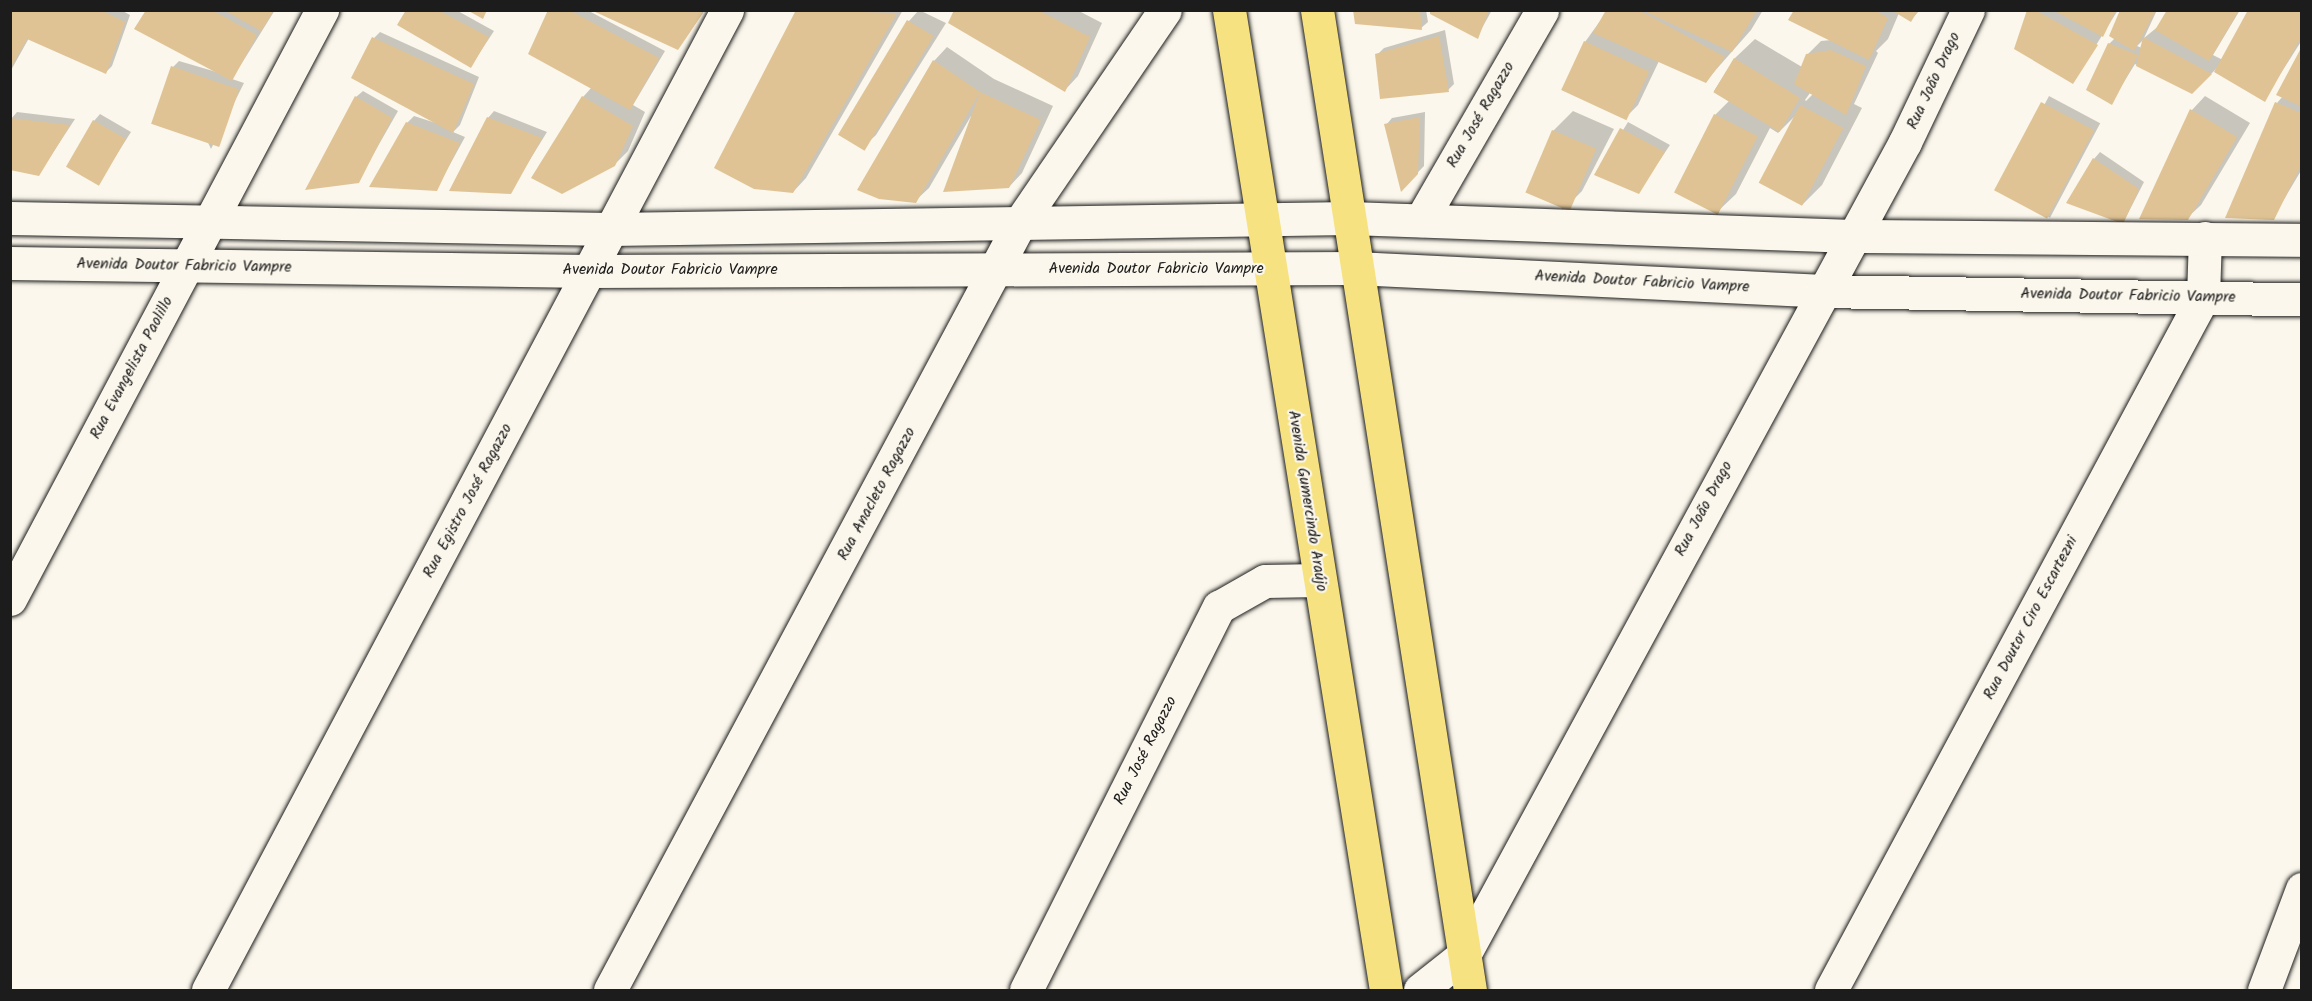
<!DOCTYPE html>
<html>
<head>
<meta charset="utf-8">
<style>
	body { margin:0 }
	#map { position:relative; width:2312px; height:1001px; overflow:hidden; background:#fbf7ec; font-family:Kalam,sans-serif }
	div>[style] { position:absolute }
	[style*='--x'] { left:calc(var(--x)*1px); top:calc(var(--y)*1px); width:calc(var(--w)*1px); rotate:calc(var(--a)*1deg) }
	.shadow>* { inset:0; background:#0003; transform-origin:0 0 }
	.building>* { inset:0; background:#e0c394; transform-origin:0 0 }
	.roads { filter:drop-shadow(0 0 2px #1c1c1c) drop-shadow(0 0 2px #1c1c1c) }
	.street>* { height:33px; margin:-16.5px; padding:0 16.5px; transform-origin:16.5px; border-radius:16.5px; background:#fbf7ec }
	.secondary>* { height:33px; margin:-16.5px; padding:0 16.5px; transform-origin:16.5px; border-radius:16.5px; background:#fbf7ec }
	.highway>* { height:33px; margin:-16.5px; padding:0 16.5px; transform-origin:16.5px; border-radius:16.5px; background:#f7e281 }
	span { translate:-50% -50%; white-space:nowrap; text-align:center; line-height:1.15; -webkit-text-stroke:4.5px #fbf7ec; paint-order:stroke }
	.street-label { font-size:16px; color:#1c1c1c }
	.frame { position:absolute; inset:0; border:12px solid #1c1c1c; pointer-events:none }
</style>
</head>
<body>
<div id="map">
	<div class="shadow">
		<div style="clip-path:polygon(10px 10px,121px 10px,130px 15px,112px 66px,106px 72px,29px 38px,10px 72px)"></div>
		<div style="clip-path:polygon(147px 10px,275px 10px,232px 79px,244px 83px,211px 149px,173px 67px,179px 61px,220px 73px)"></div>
		<div style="clip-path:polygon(408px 10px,456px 10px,494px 31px,471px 66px)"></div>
		<div style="clip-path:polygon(550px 10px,587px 10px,665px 51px,633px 105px,645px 112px,628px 151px,614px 165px,583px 97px,592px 87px)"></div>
		<div style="clip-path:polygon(595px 10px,705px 10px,678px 48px)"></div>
		<div style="clip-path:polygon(797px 10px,903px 10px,806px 178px,793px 192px)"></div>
		<div style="clip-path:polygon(919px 10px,946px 23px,876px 135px,862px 148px,909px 21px)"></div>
		<div style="clip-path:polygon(956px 10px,1077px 10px,1102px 23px,1078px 76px,1065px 90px)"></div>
		<div style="clip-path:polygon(1354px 10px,1426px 10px,1428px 22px,1421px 28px)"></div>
		<div style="clip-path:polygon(1432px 10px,1492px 10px,1477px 37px)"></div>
		<div style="clip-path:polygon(1608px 10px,1763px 10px,1751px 30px,1706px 81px,1659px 61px,1638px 105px,1625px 118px,1585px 42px)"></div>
		<div style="clip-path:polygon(evenodd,1796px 10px,1920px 10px,1911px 20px,1899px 13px,1888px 39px,1876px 51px,1878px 53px,1854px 104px,1862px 108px,1822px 185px,1802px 205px,1794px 117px,1778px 133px,1770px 128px,1736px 194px,1716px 213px,1715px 115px,1729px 101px,1714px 91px,1735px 58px,1755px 39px,1802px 67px,1807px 55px,1821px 41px,1831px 40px,1796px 10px,1810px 93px,1813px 94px,1806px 101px,1805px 100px,1810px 93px)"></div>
		<div style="clip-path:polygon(2029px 10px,2118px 10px,2073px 82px)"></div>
		<div style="clip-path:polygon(evenodd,2122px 10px,2157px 10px,2144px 38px,2160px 25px,2168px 10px,2240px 10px,2213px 55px,2223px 60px,2250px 10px,2302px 10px,2302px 40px,2264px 100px,2219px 66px,2192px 93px,2135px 64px,2111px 103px,2109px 44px,2115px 38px,2122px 10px,2144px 39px,2142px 48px,2137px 46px,2144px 39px)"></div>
		<div style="clip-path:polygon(1445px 30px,1454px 84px,1448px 90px,1377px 55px,1384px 48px)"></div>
		<div style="clip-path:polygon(380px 32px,479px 77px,460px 125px,453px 132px,465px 137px,436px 190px,407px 123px,414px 116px,439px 124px,374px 38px)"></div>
		<div style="clip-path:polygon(947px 47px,994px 79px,1053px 106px,1022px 173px,1009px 187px,971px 116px,929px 188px,915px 201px,934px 61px)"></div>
		<div style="clip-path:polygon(2302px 51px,2302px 169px,2273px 218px,2227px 217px,2277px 103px,2283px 96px,2278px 94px)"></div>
		<div style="clip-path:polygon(363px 91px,398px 111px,358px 181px,356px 97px)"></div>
		<div style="left:2049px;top:96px;width:58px;height:107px;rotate:28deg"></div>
		<div style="clip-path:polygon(2205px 96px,2250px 123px,2201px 205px,2187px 218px,2141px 217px,2192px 110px)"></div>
		<div style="clip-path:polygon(494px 111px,547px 132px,510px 192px,488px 118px)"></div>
		<div style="clip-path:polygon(1573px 111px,1614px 129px,1582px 191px,1562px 211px,1553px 131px)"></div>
		<div style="clip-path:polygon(17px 112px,75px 119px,39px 174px,11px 119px)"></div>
		<div style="clip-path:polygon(1425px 112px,1424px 166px,1402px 189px,1386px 125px,1392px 118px)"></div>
		<div style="clip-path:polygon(100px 114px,131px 132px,101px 179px,94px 121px)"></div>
		<div style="clip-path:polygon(1628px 122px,1670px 145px,1638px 192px,1596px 174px)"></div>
		<div style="clip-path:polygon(2100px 152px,2144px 182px,2123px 223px,2094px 159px)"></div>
	</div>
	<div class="building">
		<div style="clip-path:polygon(10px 10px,101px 10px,125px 22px,106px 74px,27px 39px,10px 69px)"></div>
		<div style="clip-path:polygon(146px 10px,212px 10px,257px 35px,232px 81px,134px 29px)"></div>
		<div style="clip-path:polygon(224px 10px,274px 10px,261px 31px)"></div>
		<div style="clip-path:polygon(406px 10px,438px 10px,489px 37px,471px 68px,397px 25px)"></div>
		<div style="clip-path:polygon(467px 10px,487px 10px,483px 19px)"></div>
		<div style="clip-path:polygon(548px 10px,569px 10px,659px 58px,630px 110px,528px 54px)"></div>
		<div style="clip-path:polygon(591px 10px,697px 10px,703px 13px,678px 50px)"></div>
		<div style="clip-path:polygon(796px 10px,897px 13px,793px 193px,754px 189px,714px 168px)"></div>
		<div style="clip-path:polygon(954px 10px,1038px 10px,1090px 37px,1065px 92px,948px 23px)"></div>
		<div style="clip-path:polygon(1353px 10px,1420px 10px,1422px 30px,1355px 24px)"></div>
		<div style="clip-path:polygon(1430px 10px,1489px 10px,1478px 39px,1430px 14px)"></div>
		<div style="clip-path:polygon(1606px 10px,1639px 10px,1725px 57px,1706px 83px,1593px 33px)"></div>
		<div style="clip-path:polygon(1642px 10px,1757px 10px,1732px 52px)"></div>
		<div style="clip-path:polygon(1794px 10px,1875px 10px,1888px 18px,1869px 60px,1788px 20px)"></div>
		<div style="clip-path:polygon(1891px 10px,1918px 10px,1911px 22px)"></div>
		<div style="clip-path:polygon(2027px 10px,2035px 10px,2098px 45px,2073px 84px,2014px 49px)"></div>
		<div style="clip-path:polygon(2053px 10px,2116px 10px,2103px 37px)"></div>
		<div style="clip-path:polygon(2120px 10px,2156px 10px,2134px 51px,2109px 36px)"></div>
		<div style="clip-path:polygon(2167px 10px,2239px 10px,2209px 61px,2155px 30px)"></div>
		<div style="clip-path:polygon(2248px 10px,2301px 10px,2301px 37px,2265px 102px,2214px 72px)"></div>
		<div style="left:907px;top:20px;width:31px;height:134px;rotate:31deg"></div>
		<div style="clip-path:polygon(1439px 36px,1449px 92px,1380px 99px,1375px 54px)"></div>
		<div style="clip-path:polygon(372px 37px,474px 84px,453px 133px,351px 78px)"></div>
		<div style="clip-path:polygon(2143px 37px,2212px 74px,2192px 94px,2136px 66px)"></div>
		<div style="left:1584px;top:41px;width:72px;height:54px;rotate:25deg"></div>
		<div style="clip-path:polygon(2108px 43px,2138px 55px,2112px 105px,2086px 90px)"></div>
		<div style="clip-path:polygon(2301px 48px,2301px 106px,2276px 95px)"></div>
		<div style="clip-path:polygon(1831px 50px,1866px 66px,1846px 115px,1794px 84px,1806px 54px)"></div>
		<div style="left:1734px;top:58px;width:77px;height:40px;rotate:31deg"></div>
		<div style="clip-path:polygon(933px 60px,980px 92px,1041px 120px,1009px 188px,943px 192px,980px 92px,916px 203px,879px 199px,857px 190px)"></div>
		<div style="left:171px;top:66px;width:72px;height:61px;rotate:19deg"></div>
		<div style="clip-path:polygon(355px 96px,392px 118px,359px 183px,305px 190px)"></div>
		<div style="clip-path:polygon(582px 96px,633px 126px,615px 166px,562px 194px,531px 178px)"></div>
		<div style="left:2041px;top:102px;width:60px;height:100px;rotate:28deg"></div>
		<div style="clip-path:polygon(2275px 102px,2301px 113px,2301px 165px,2274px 220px,2225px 218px)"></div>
		<div style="left:1800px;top:105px;width:49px;height:88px;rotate:28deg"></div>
		<div style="clip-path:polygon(2190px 109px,2237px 137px,2188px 220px,2139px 219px)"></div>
		<div style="left:1714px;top:114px;width:49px;height:88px;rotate:27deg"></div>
		<div style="clip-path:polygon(487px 117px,542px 138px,511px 194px,449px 191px)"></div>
		<div style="clip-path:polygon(1420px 117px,1418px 174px,1401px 192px,1384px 124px)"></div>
		<div style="clip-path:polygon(10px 118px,70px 125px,39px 176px,10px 170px)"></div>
		<div style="left:93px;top:120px;width:38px;height:54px;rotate:30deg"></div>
		<div style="clip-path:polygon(406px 122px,460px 143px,437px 191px,369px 187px)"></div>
		<div style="clip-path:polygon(1620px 128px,1665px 152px,1639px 194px,1594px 175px)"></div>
		<div style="left:1552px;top:130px;width:48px;height:68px;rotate:23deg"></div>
		<div style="clip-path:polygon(2093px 158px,2139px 189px,2123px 224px,2066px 203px)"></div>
	</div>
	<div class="roads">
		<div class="street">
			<div style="--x:1421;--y:220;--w:242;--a:-60"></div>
			<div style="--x:10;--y:599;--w:667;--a:-62.09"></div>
			<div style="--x:208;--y:990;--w:1109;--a:-62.09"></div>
			<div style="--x:610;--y:990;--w:872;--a:-61.88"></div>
			<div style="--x:1021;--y:221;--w:255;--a:-55.7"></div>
			<div style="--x:1026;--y:990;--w:429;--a:-63.3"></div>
			<div style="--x:1219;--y:607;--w:53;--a:-29.5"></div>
			<div style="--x:1265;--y:581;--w:54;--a:-1.1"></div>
			<div style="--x:1420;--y:990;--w:56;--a:-38.5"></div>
			<div style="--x:1464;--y:955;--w:925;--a:-61.52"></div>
			<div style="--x:1905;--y:142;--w:146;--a:-64.5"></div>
			<div style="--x:1831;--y:990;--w:787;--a:-61.77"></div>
			<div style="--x:2203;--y:297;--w:59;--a:-88.1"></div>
			<div style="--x:2264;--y:990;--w:108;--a:-69.4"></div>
		</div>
		<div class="secondary">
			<div style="--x:10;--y:218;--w:600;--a:1.05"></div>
			<div style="--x:610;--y:229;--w:740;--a:-0.85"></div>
			<div style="--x:1350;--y:218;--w:503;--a:2.05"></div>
			<div style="--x:1853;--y:236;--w:449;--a:0.5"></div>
			<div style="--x:10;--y:263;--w:580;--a:0.79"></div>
			<div style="--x:590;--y:271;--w:766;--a:-0.22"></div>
			<div style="--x:1356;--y:268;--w:467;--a:2.8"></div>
			<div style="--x:1822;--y:291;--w:480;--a:1"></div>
		</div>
		<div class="highway">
			<div style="--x:1229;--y:10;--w:992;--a:80.9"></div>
			<div style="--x:1317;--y:10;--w:992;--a:81.13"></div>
		</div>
	</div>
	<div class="street-label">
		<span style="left:1934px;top:81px;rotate:-65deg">Rua João Drago</span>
		<span style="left:1481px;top:115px;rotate:-60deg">Rua José Ragazzo</span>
		<span style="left:184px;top:266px;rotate:1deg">Avenida Doutor Fabricio Vampre</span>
		<span style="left:1156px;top:269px">Avenida Doutor Fabricio Vampre</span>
		<span style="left:670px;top:270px">Avenida Doutor Fabricio Vampre</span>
		<span style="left:1642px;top:282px;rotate:3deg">Avenida Doutor Fabricio Vampre</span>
		<span style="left:2128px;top:296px;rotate:1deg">Avenida Doutor Fabricio Vampre</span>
		<span style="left:132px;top:368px;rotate:-62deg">Rua Evangelista Paolillo</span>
		<span style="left:877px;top:494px;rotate:-62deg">Rua Anacleto Ragazzo</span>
		<span style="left:468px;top:501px;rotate:-62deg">Rua Egistro José Ragazzo</span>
		<span style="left:1307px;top:501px;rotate:81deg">Avenida Gumercindo Araújo</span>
		<span style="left:1704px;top:509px;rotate:-62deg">Rua João Drago</span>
		<span style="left:2031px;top:618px;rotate:-62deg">Rua Doutor Ciro Escartezni</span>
		<span style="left:1146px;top:751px;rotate:-63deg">Rua José Ragazzo</span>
	</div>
	<div class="frame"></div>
</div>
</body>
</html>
